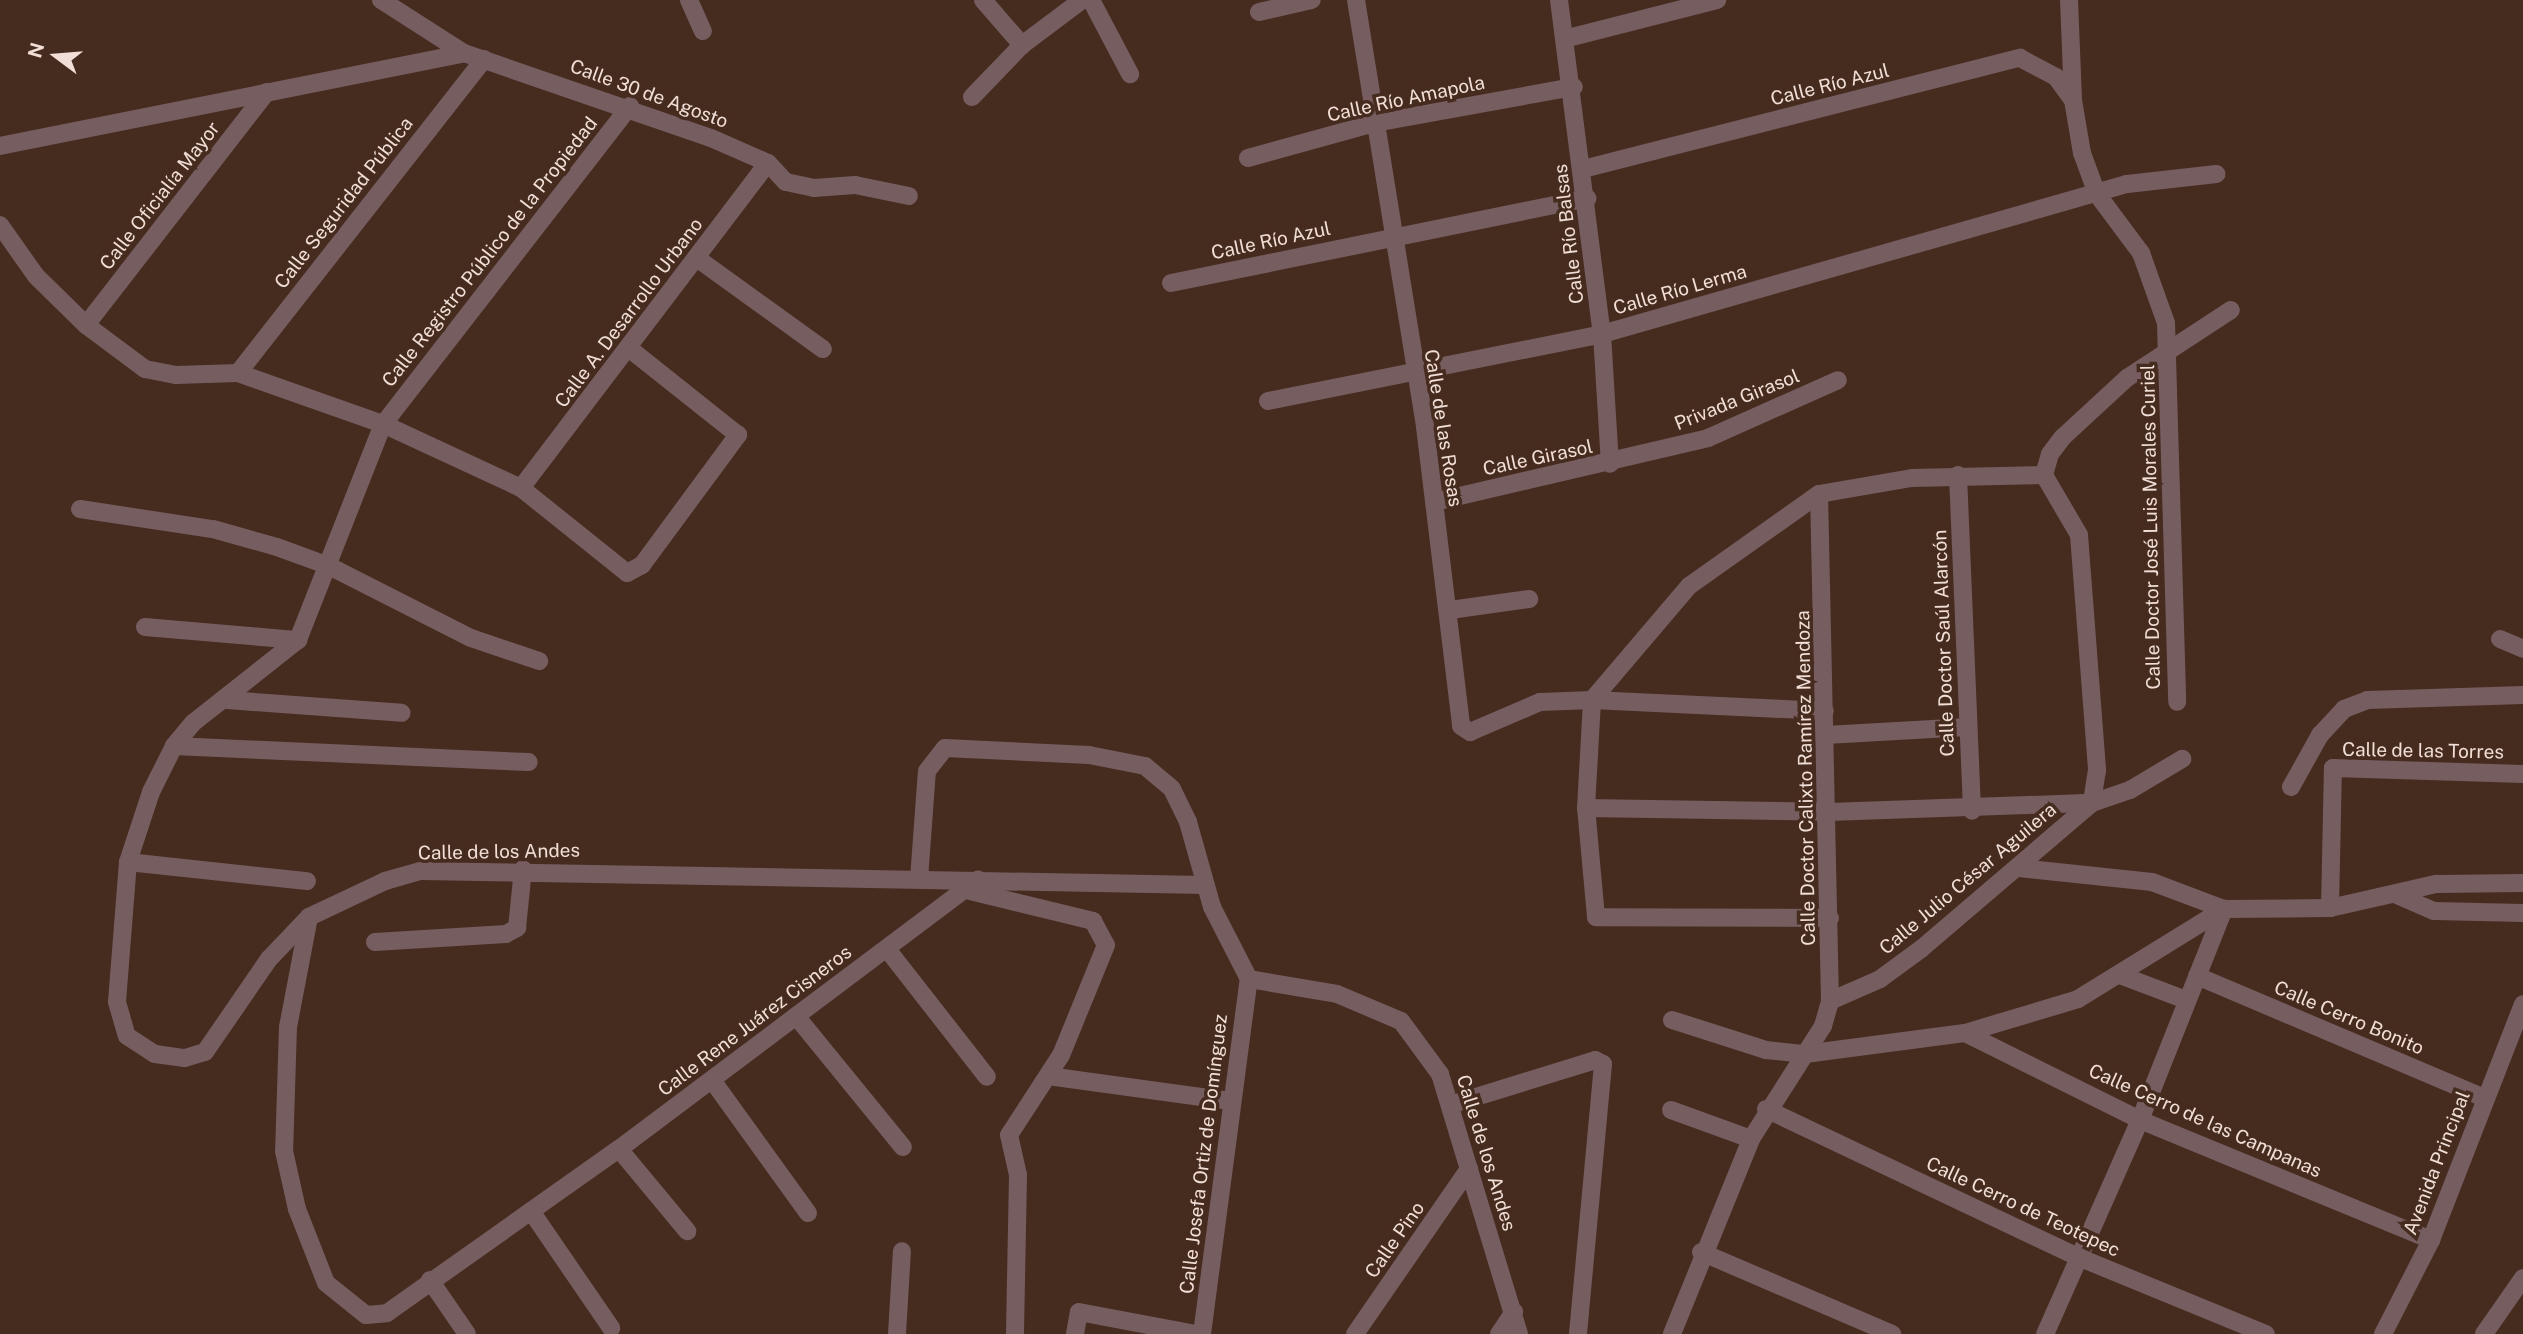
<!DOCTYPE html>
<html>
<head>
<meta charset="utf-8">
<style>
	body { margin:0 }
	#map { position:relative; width:2523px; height:1334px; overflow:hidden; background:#462b1f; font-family:"Public Sans",sans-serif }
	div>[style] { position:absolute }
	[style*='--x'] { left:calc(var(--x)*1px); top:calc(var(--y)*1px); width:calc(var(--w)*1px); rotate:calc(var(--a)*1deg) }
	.minor>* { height:18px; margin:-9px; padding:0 9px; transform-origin:9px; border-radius:9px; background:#765d60 }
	span { translate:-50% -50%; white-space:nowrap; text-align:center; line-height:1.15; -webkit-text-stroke:7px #462b1f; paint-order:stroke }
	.street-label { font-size:19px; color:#f1dfd7 }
	.north { position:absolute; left:21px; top:21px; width:70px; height:70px; -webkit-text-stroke:5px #462b1f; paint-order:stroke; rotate:286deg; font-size:19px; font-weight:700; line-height:28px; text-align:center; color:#f1dfd7 }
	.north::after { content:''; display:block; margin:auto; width:24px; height:32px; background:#f1dfd7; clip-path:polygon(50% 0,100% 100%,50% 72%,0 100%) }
</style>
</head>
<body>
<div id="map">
	<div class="minor">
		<div style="--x:381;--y:0;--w:98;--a:32.6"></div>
		<div style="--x:464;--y:53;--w:261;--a:19"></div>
		<div style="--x:711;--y:138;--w:62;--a:23.7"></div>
		<div style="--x:768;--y:163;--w:26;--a:47"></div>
		<div style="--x:786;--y:182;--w:29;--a:12"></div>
		<div style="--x:814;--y:188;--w:41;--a:-4.2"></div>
		<div style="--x:855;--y:185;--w:55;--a:11.5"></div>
		<div style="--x:689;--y:0;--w:34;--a:66"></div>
		<div style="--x:983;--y:0;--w:60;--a:49.1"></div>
		<div style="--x:1091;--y:0;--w:84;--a:62.2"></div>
		<div style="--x:1356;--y:0;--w:433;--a:80.8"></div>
		<div style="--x:1425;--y:427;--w:301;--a:83.1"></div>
		<div style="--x:1461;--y:726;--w:11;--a:34"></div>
		<div style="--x:1470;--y:732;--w:76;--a:-23.2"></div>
		<div style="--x:1540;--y:702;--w:52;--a:-2.2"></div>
		<div style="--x:1592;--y:700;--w:233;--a:2.7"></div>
		<div style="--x:1559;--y:0;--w:337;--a:82.7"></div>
		<div style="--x:1602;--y:334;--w:130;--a:86.5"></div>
		<div style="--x:2069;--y:0;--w:100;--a:87.7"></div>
		<div style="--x:2073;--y:100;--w:54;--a:80.4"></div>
		<div style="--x:2082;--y:153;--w:44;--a:69.9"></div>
		<div style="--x:2097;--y:194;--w:74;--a:53.3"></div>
		<div style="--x:2141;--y:253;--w:74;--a:70.3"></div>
		<div style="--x:2166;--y:323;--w:379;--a:88.3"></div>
		<div style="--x:1259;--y:12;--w:54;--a:-12.8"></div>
		<div style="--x:1568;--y:38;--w:154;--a:-14.3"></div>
		<div style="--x:972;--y:97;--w:72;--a:-46.1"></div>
		<div style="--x:1022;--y:45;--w:75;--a:-36.9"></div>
		<div style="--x:630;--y:106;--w:403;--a:127.8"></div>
		<div style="--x:383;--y:424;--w:232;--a:111.5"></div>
		<div style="--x:298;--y:640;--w:134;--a:141.7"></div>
		<div style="--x:193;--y:723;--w:30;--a:130"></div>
		<div style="--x:174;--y:746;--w:51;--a:116.6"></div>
		<div style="--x:151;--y:792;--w:74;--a:108.2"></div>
		<div style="--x:128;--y:862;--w:140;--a:94.5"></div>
		<div style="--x:117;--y:1002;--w:35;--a:74"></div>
		<div style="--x:127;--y:1036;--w:33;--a:33"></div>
		<div style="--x:155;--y:1054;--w:30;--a:8"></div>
		<div style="--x:185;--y:1058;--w:21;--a:-17"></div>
		<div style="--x:205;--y:1052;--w:113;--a:-55.5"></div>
		<div style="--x:269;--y:959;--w:58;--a:-46.4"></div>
		<div style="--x:309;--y:917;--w:84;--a:-25.3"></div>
		<div style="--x:385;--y:881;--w:37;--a:-16"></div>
		<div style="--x:421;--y:871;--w:783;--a:1.02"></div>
		<div style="--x:0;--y:146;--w:473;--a:-11.3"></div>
		<div style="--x:1248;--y:158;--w:132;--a:-15.4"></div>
		<div style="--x:1375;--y:123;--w:202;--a:-10.3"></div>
		<div style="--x:1583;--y:169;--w:451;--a:-14.3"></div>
		<div style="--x:2020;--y:58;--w:41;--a:27.8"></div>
		<div style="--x:2056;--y:77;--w:29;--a:54"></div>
		<div style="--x:0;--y:225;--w:62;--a:54.8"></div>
		<div style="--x:36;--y:276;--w:70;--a:44.4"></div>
		<div style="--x:86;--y:325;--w:74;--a:36.7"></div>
		<div style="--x:145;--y:369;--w:32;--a:11"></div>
		<div style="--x:176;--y:375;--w:62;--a:-1.8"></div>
		<div style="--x:238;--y:373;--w:154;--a:19.4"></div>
		<div style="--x:383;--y:424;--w:152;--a:24.9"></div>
		<div style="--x:521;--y:488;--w:136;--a:38.7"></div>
		<div style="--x:627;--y:573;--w:17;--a:-28"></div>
		<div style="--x:642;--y:565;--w:162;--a:-53.6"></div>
		<div style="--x:738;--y:435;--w:138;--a:-141.5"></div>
		<div style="--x:698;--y:259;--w:154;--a:35.8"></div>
		<div style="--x:1171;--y:283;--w:425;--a:-11.5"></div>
		<div style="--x:86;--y:325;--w:295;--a:-52.2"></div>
		<div style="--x:238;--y:373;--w:399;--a:-51.9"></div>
		<div style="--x:1268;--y:401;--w:341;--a:-11.3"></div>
		<div style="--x:1602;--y:334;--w:546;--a:-15.95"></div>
		<div style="--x:2127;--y:184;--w:90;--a:-6.4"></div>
		<div style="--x:1958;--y:475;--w:336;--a:87.6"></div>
		<div style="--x:2044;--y:475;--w:69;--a:59.7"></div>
		<div style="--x:2079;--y:535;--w:236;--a:85.6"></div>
		<div style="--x:2097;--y:770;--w:33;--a:99"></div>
		<div style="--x:2044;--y:475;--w:22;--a:-74"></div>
		<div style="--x:2050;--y:454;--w:21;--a:-53"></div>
		<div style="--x:2063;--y:437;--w:87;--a:-42.7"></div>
		<div style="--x:2127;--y:378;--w:124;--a:-33.2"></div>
		<div style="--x:521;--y:488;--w:408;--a:-52.8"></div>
		<div style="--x:1434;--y:502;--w:281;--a:-13.1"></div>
		<div style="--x:1708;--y:438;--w:142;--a:-24"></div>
		<div style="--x:80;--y:509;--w:134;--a:8.6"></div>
		<div style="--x:213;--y:529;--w:66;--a:15.7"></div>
		<div style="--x:277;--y:547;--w:55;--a:20.1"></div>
		<div style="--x:329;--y:566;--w:159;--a:26.9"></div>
		<div style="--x:471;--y:638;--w:72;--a:18.7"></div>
		<div style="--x:1450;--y:610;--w:80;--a:-7.9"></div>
		<div style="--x:145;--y:627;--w:154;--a:4.9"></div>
		<div style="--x:2500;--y:639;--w:25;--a:23"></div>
		<div style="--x:227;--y:700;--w:175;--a:4.2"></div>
		<div style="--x:1826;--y:735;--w:142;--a:-3.2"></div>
		<div style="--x:174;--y:746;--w:355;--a:2.6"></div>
		<div style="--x:2291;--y:787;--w:60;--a:-60.9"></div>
		<div style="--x:2320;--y:735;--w:35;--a:-47"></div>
		<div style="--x:2344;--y:709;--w:25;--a:-21"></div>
		<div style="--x:2367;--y:700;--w:156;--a:-1.8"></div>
		<div style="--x:1586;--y:808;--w:243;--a:0.9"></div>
		<div style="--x:1829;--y:812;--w:263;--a:-2"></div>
		<div style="--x:2092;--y:803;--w:40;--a:-18.9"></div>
		<div style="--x:2130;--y:790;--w:61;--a:-30.8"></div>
		<div style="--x:128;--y:862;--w:180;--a:6.1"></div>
		<div style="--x:2019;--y:868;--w:134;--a:6"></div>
		<div style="--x:2152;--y:882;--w:77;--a:20.6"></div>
		<div style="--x:2224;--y:909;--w:227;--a:111.7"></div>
		<div style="--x:2140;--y:1120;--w:234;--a:113.9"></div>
		<div style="--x:919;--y:879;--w:108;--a:-85.8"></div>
		<div style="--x:927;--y:771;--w:29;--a:-52"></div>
		<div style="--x:945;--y:748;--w:144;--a:2.8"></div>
		<div style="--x:1089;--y:755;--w:57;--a:11.1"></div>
		<div style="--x:1145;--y:766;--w:35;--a:40"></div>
		<div style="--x:1172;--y:789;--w:37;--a:64"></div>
		<div style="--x:1188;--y:822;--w:88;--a:74.2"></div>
		<div style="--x:1212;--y:907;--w:81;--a:62.8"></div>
		<div style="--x:1249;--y:979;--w:89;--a:9.7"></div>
		<div style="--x:1337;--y:994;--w:69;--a:22.9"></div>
		<div style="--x:1401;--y:1021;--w:66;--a:53.7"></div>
		<div style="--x:1440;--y:1074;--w:272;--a:73.1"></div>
		<div style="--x:966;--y:890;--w:131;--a:13.7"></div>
		<div style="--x:1093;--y:921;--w:27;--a:62"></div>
		<div style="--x:1106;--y:945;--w:119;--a:112.2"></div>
		<div style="--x:1061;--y:1055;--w:95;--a:123"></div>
		<div style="--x:1009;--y:1135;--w:41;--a:77.3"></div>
		<div style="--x:1018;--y:1175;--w:159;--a:91.1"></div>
		<div style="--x:2397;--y:895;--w:40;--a:23.4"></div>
		<div style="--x:2434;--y:911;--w:89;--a:1.3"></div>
		<div style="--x:2330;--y:908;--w:140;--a:-88.8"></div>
		<div style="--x:2333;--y:768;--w:190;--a:1.8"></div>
		<div style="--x:309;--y:917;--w:112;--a:100.8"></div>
		<div style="--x:288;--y:1027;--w:124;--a:91.8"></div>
		<div style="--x:284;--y:1151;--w:59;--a:77.4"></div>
		<div style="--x:297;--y:1209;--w:79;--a:68.6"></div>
		<div style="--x:326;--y:1283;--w:51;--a:38.7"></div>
		<div style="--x:366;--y:1315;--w:21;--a:-5"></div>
		<div style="--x:387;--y:1313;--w:284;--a:-35.3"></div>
		<div style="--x:619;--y:1149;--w:449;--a:-36.9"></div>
		<div style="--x:1830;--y:918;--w:234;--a:-179.8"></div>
		<div style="--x:1596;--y:917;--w:109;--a:-95.2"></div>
		<div style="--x:1586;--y:808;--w:108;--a:-86.8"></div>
		<div style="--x:1592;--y:700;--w:150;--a:-49.6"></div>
		<div style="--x:1689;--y:586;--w:159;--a:-35.3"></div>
		<div style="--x:1819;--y:494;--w:94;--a:-9.8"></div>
		<div style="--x:1912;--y:478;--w:132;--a:-1.3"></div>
		<div style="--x:375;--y:942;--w:131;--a:-3.5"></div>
		<div style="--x:506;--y:934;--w:13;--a:-29"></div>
		<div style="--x:517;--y:928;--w:59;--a:-84.2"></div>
		<div style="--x:887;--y:949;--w:162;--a:52"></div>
		<div style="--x:2120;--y:975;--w:71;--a:20.7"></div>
		<div style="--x:2197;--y:976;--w:313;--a:23"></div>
		<div style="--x:1830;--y:1001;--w:55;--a:-23.7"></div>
		<div style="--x:1880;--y:979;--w:51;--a:-36.2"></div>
		<div style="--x:1921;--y:949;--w:225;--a:-40.5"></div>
		<div style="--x:796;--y:1016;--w:169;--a:50.8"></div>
		<div style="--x:1672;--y:1020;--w:99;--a:17.7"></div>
		<div style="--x:1766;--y:1050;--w:39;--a:6"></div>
		<div style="--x:1805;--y:1054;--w:161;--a:-7.5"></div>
		<div style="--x:1965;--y:1033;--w:118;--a:-16.7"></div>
		<div style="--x:2078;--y:999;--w:172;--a:-31.7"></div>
		<div style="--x:2224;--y:909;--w:106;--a:-0.5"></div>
		<div style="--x:2330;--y:908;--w:109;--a:-12.8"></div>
		<div style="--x:2436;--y:884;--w:87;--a:-0.7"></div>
		<div style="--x:1965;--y:1033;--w:195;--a:26.4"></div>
		<div style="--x:2140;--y:1120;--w:315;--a:22.4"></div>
		<div style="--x:1048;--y:1076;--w:184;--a:7.8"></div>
		<div style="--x:712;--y:1080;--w:164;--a:54.2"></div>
		<div style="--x:1450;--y:1105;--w:152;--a:-17.2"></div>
		<div style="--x:1595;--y:1060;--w:9;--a:27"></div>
		<div style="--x:1603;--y:1064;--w:271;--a:95.3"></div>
		<div style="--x:1766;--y:1109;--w:345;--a:25.4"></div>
		<div style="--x:2078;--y:1257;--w:203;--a:22.3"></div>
		<div style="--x:1671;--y:1110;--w:85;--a:19.9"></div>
		<div style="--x:619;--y:1149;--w:107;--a:50.3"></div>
		<div style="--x:531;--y:1211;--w:142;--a:55.6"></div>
		<div style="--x:1701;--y:1252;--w:208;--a:23.2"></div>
		<div style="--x:430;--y:1280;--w:65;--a:55.6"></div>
		<div style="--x:897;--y:1334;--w:83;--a:-86.6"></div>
		<div style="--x:1075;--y:1334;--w:22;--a:-80"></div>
		<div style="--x:1079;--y:1312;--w:118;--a:10.7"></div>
		<div style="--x:1202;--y:1334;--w:358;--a:-82.5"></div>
		<div style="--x:1355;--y:1334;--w:201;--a:-55.4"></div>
		<div style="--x:1499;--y:1334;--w:27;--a:-56"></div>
		<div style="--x:1672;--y:1334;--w:210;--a:-67.9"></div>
		<div style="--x:1751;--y:1139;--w:134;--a:-57.5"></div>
		<div style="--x:1823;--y:1026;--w:26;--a:-74"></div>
		<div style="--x:1830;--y:1001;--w:507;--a:-91.24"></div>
		<div style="--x:2383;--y:1334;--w:106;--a:-62.9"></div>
		<div style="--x:2431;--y:1240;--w:253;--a:-68.7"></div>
		<div style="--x:2484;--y:1334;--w:68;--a:-55.1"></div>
	</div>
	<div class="street-label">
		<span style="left:1830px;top:85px;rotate:-14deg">Calle Río Azul</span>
		<span style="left:649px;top:94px;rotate:20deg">Calle 30 de Agosto</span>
		<span style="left:1406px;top:99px;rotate:-12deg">Calle Río Amapola</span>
		<span style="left:160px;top:196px;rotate:-52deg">Calle Oficialía Mayor</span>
		<span style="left:344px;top:203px;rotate:-52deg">Calle Seguridad Pública</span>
		<span style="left:1569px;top:234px;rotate:-97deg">Calle Río Balsas</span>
		<span style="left:1271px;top:241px;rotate:-12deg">Calle Río Azul</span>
		<span style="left:490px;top:252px;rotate:-52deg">Calle Registro Público de la Propiedad</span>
		<span style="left:1680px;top:290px;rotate:-16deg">Calle Río Lerma</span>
		<span style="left:629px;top:313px;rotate:-53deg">Calle A. Desarrollo Urbano</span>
		<span style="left:1737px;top:400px;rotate:-22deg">Privada Girasol</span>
		<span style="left:1443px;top:428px;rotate:81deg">Calle de las Rosas</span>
		<span style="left:1538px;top:458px;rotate:-12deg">Calle Girasol</span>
		<span style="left:2151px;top:527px;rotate:-91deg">Calle Doctor José Luis Morales Curiel</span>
		<span style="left:1944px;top:643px;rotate:-92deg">Calle Doctor Saúl Alarcón</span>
		<span style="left:2423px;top:751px;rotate:1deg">Calle de las Torres</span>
		<span style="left:1806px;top:778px;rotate:-91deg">Calle Doctor Calixto Ramírez Mendoza</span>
		<span style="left:499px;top:852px;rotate:-1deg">Calle de los Andes</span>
		<span style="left:1968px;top:879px;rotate:-40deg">Calle Julio César Aguilera</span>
		<span style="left:2349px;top:1018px;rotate:23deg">Calle Cerro Bonito</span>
		<span style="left:755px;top:1021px;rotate:-37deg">Calle Rene Juárez Cisneros</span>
		<span style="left:2205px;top:1121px;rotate:24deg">Calle Cerro de las Campanas</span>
		<span style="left:1486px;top:1153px;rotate:73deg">Calle de los Andes</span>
		<span style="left:1204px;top:1154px;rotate:-83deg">Calle Josefa Ortiz de Domínguez</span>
		<span style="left:2437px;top:1163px;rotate:-69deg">Avenida Principal</span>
		<span style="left:2023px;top:1207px;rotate:25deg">Calle Cerro de Teotepec</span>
		<span style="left:1395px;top:1240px;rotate:-55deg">Calle Pino</span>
	</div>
	<div class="north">N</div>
</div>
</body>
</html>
